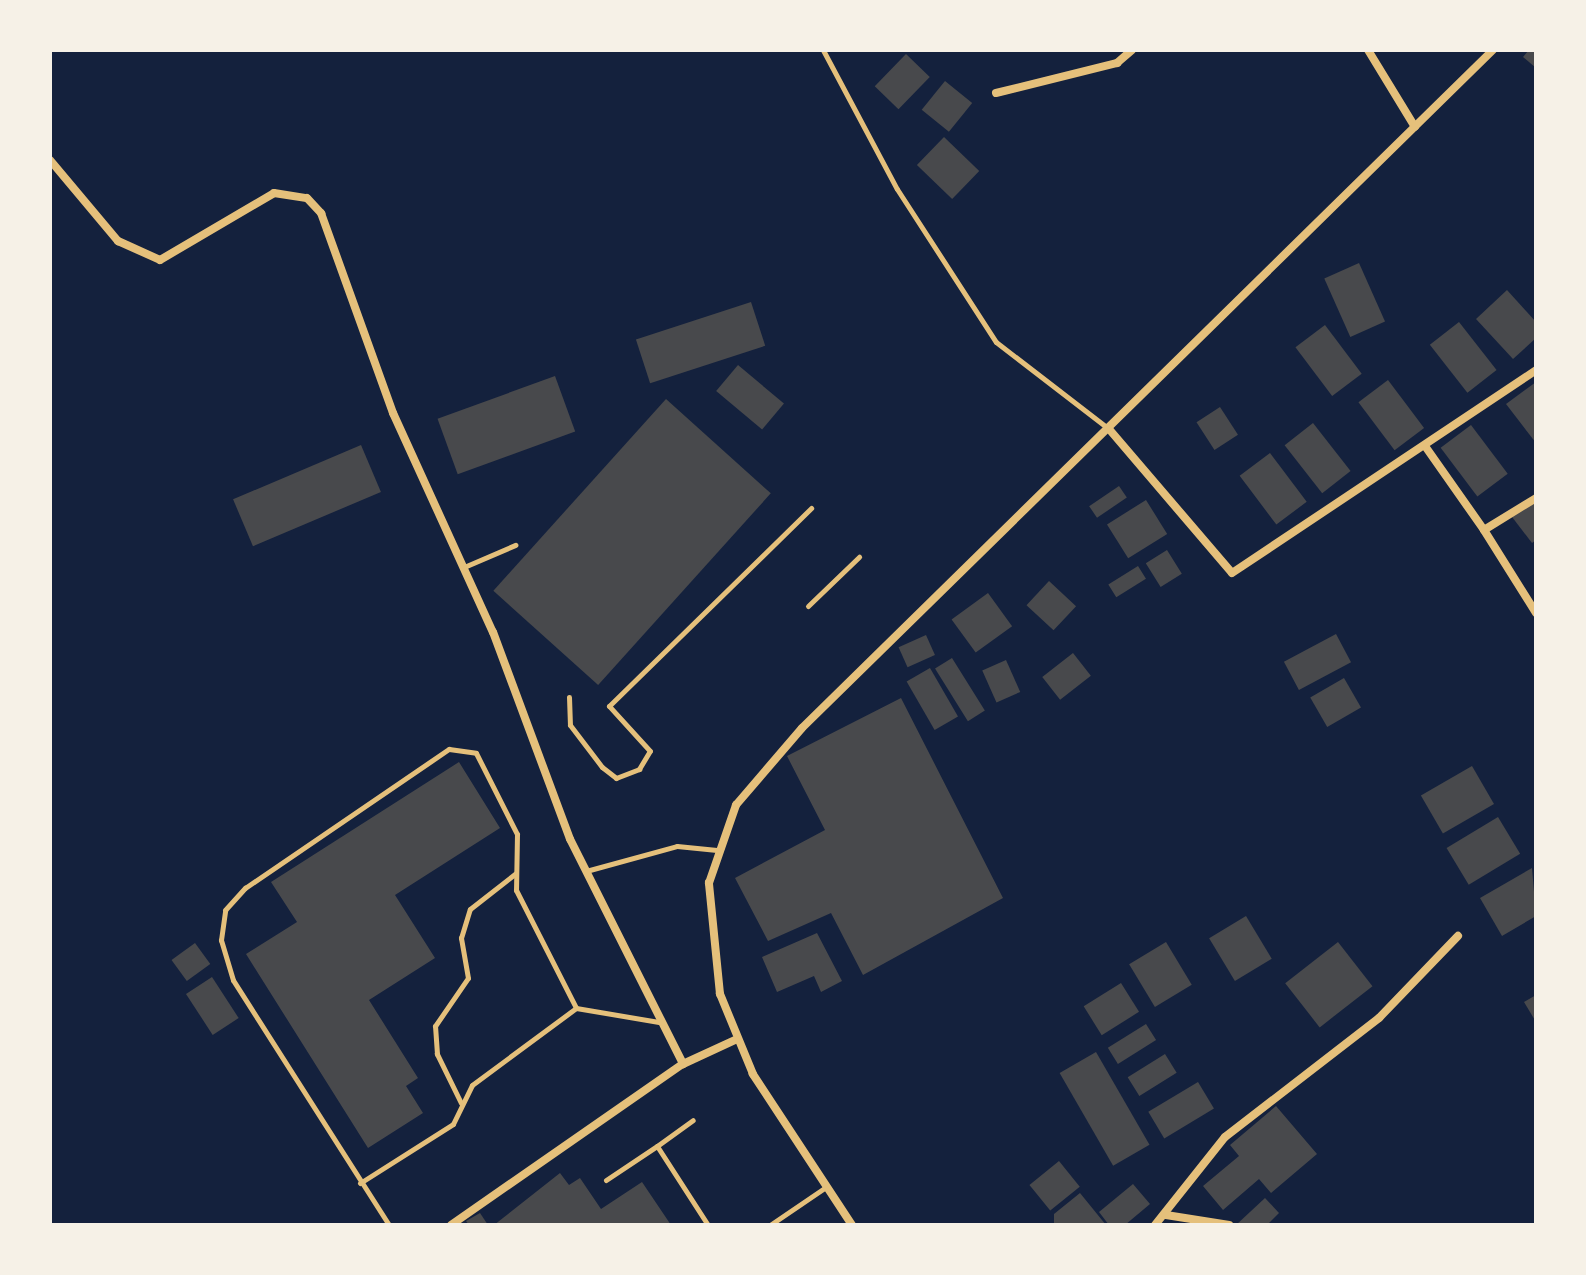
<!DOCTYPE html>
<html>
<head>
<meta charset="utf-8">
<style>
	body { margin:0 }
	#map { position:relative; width:1586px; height:1275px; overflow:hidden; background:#14213d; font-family:Lato,sans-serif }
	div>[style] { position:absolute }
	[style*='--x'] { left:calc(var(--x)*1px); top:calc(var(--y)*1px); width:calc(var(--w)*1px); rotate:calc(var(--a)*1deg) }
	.building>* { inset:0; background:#48494c; transform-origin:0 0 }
	.service>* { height:5px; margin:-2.5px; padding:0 2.5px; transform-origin:2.5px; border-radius:2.5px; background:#e5c07b }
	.minor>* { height:8px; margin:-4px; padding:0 4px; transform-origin:4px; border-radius:4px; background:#e5c07b }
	span { translate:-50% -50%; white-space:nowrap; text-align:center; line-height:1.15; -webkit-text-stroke:8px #f6f1e7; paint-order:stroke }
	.frame { position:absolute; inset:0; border:52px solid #f6f1e7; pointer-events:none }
</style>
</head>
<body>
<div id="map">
	<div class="building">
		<div style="clip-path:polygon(1529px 50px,1536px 50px,1536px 68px,1523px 57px)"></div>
		<div style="left:906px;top:54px;width:33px;height:45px;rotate:44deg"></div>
		<div style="left:945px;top:81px;width:35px;height:37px;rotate:39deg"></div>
		<div style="left:944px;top:137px;width:49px;height:39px;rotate:44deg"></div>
		<div style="left:1359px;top:263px;width:64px;height:38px;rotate:66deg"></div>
		<div style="clip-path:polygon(1507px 290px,1536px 322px,1536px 338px,1513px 359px,1476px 319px)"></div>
		<div style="left:751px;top:302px;width:46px;height:121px;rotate:72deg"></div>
		<div style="left:1459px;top:322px;width:61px;height:37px;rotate:52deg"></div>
		<div style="left:1325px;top:325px;width:61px;height:37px;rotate:53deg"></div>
		<div style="left:738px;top:365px;width:60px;height:34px;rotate:40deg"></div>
		<div style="left:555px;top:376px;width:59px;height:125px;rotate:70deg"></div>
		<div style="left:1388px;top:380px;width:60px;height:37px;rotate:53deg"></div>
		<div style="clip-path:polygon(1536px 382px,1536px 443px,1506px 404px)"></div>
		<div style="left:666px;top:399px;width:141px;height:258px;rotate:42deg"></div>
		<div style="left:1220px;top:407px;width:33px;height:28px;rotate:57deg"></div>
		<div style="left:1313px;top:423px;width:61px;height:36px;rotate:52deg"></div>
		<div style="left:1471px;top:425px;width:61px;height:38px;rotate:53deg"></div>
		<div style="left:361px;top:445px;width:51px;height:139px;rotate:67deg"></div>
		<div style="left:1270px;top:453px;width:61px;height:38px;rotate:53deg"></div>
		<div style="left:1119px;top:486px;width:14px;height:36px;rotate:56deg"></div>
		<div style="clip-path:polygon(1536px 495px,1536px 540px,1532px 543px,1509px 513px)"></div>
		<div style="left:1146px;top:500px;width:40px;height:46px;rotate:58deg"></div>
		<div style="left:1167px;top:550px;width:28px;height:25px;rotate:58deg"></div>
		<div style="left:1138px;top:566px;width:15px;height:35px;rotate:58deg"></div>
		<div style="left:1049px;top:581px;width:37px;height:33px;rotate:43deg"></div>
		<div style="left:988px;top:593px;width:41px;height:45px;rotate:54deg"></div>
		<div style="left:1336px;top:634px;width:32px;height:59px;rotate:62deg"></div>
		<div style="left:926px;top:635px;width:22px;height:30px;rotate:66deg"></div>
		<div style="left:1073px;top:653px;width:29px;height:39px;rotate:52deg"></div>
		<div style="left:952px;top:658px;width:62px;height:20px;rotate:58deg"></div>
		<div style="left:1006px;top:660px;width:35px;height:26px;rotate:66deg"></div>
		<div style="left:930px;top:668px;width:56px;height:27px;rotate:60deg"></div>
		<div style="left:1344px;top:678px;width:34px;height:39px;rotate:60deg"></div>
		<div style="clip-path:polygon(901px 698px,1003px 898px,863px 975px,831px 913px,768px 941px,735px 878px,825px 830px,787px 756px)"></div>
		<div style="clip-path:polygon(459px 762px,500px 828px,395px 895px,435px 958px,369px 1000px,418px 1078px,406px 1086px,423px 1113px,368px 1148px,246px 954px,297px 922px,271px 882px)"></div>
		<div style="left:1472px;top:766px;width:44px;height:59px;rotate:60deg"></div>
		<div style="left:1498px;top:817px;width:43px;height:60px;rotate:59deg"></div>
		<div style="clip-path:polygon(1532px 868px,1536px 916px,1502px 936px,1480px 898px)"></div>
		<div style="left:1246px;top:916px;width:50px;height:43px;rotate:59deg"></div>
		<div style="clip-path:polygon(817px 933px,842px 981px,821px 992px,814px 976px,777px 992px,762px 957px)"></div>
		<div style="left:1166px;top:942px;width:50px;height:43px;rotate:59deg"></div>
		<div style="left:1338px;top:942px;width:56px;height:67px;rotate:52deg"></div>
		<div style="left:195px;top:943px;width:26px;height:29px;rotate:54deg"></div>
		<div style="left:212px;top:977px;width:49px;height:31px;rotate:57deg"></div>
		<div style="left:1121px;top:983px;width:34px;height:44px;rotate:58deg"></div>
		<div style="clip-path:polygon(1536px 995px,1536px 1022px,1524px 1002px)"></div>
		<div style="left:1146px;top:1024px;width:19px;height:45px;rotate:58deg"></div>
		<div style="left:1096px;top:1052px;width:107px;height:42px;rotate:60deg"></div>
		<div style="left:1165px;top:1054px;width:22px;height:44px;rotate:58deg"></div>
		<div style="left:1198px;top:1082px;width:31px;height:58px;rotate:59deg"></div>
		<div style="clip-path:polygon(1276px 1106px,1317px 1154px,1271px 1193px,1259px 1179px,1223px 1210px,1203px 1186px,1239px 1156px,1230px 1145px)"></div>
		<div style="left:1059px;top:1161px;width:33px;height:38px;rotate:51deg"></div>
		<div style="clip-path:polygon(560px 1173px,569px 1185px,580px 1178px,601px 1209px,642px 1182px,671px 1225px,494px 1225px)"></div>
		<div style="clip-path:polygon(1133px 1184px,1150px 1204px,1125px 1225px,1109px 1225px,1099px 1212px)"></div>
		<div style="clip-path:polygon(1080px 1193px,1106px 1225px,1054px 1225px,1054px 1214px)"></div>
		<div style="clip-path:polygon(1265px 1198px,1279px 1213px,1267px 1225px,1236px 1225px)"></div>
		<div style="clip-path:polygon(480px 1213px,488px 1225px,469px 1225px,466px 1221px)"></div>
	</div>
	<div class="service">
		<div style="--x:823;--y:50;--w:157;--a:62"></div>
		<div style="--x:897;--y:189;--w:182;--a:57.1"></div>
		<div style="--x:996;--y:342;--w:143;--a:37.6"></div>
		<div style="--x:464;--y:567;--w:56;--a:-23.3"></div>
		<div style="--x:808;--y:606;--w:71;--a:-43.9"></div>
		<div style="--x:569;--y:697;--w:28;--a:88"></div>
		<div style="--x:570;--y:725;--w:53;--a:52.7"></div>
		<div style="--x:602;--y:767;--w:18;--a:38"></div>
		<div style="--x:616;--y:778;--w:25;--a:-21"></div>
		<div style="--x:639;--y:769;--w:21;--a:-59"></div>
		<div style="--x:650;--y:751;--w:61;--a:-132.3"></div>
		<div style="--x:609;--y:706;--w:283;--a:-44.4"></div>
		<div style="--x:586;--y:871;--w:94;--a:-15.4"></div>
		<div style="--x:677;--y:846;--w:40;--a:5.7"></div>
		<div style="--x:461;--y:1103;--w:55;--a:-116.1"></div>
		<div style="--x:437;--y:1054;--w:28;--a:-94"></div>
		<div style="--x:435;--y:1026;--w:58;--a:-55.5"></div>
		<div style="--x:468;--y:978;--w:41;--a:-99.9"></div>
		<div style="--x:461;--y:938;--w:30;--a:-73"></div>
		<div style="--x:470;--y:909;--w:58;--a:-38"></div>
		<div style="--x:657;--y:1146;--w:44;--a:-35.8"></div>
		<div style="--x:606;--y:1180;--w:61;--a:-33.7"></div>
		<div style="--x:657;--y:1146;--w:94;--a:57.2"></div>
		<div style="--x:360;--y:1183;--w:110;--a:-32.4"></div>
		<div style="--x:453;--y:1124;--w:43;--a:-64"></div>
		<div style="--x:472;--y:1085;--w:129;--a:-36.5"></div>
		<div style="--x:389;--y:1225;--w:290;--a:-122.5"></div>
		<div style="--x:233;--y:980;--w:42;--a:-106.7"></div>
		<div style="--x:221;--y:940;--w:30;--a:-82"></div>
		<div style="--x:225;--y:910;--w:30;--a:-48"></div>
		<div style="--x:245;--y:888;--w:247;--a:-34.3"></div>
		<div style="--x:449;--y:749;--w:27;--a:8"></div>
		<div style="--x:476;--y:753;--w:91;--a:63.2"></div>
		<div style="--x:517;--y:834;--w:56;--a:91"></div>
		<div style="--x:516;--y:890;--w:132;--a:63"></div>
		<div style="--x:576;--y:1008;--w:84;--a:9.6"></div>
		<div style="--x:770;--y:1225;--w:68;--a:-34.2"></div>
	</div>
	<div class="minor">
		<div style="--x:1368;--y:50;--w:90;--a:58.6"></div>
		<div style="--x:996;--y:93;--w:125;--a:-13.9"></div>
		<div style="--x:1117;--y:63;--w:20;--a:-41"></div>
		<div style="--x:50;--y:160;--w:106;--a:50"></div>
		<div style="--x:118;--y:241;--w:46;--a:24.3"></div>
		<div style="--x:160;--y:260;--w:132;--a:-30.4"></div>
		<div style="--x:274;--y:193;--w:33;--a:9"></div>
		<div style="--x:307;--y:198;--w:21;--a:47"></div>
		<div style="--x:321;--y:213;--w:213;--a:70.2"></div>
		<div style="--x:393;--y:413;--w:241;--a:65.5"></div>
		<div style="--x:493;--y:632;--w:221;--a:69.6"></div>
		<div style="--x:570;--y:839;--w:252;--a:63.3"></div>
		<div style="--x:1109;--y:429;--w:189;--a:49.5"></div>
		<div style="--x:1232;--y:573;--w:366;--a:-33.7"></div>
		<div style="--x:1425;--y:446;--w:103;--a:54.9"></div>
		<div style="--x:1484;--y:530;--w:61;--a:-31.6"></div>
		<div style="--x:1484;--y:530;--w:98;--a:57.9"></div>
		<div style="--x:1166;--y:1215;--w:64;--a:9"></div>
		<div style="--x:451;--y:1225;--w:282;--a:-34.8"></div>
		<div style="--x:683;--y:1064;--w:57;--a:-24.8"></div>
		<div style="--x:852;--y:1225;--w:181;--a:-123.3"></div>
		<div style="--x:753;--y:1074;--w:87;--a:-112.4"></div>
		<div style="--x:720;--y:994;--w:112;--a:-95.7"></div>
		<div style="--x:709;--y:883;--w:83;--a:-70.9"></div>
		<div style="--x:736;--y:805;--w:101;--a:-49.4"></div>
		<div style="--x:802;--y:728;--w:968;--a:-44.46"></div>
		<div style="--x:1155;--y:1225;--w:112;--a:-51.5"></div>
		<div style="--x:1225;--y:1137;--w:195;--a:-37.7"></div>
		<div style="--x:1379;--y:1018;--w:114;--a:-46.1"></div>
	</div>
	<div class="frame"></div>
</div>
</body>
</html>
